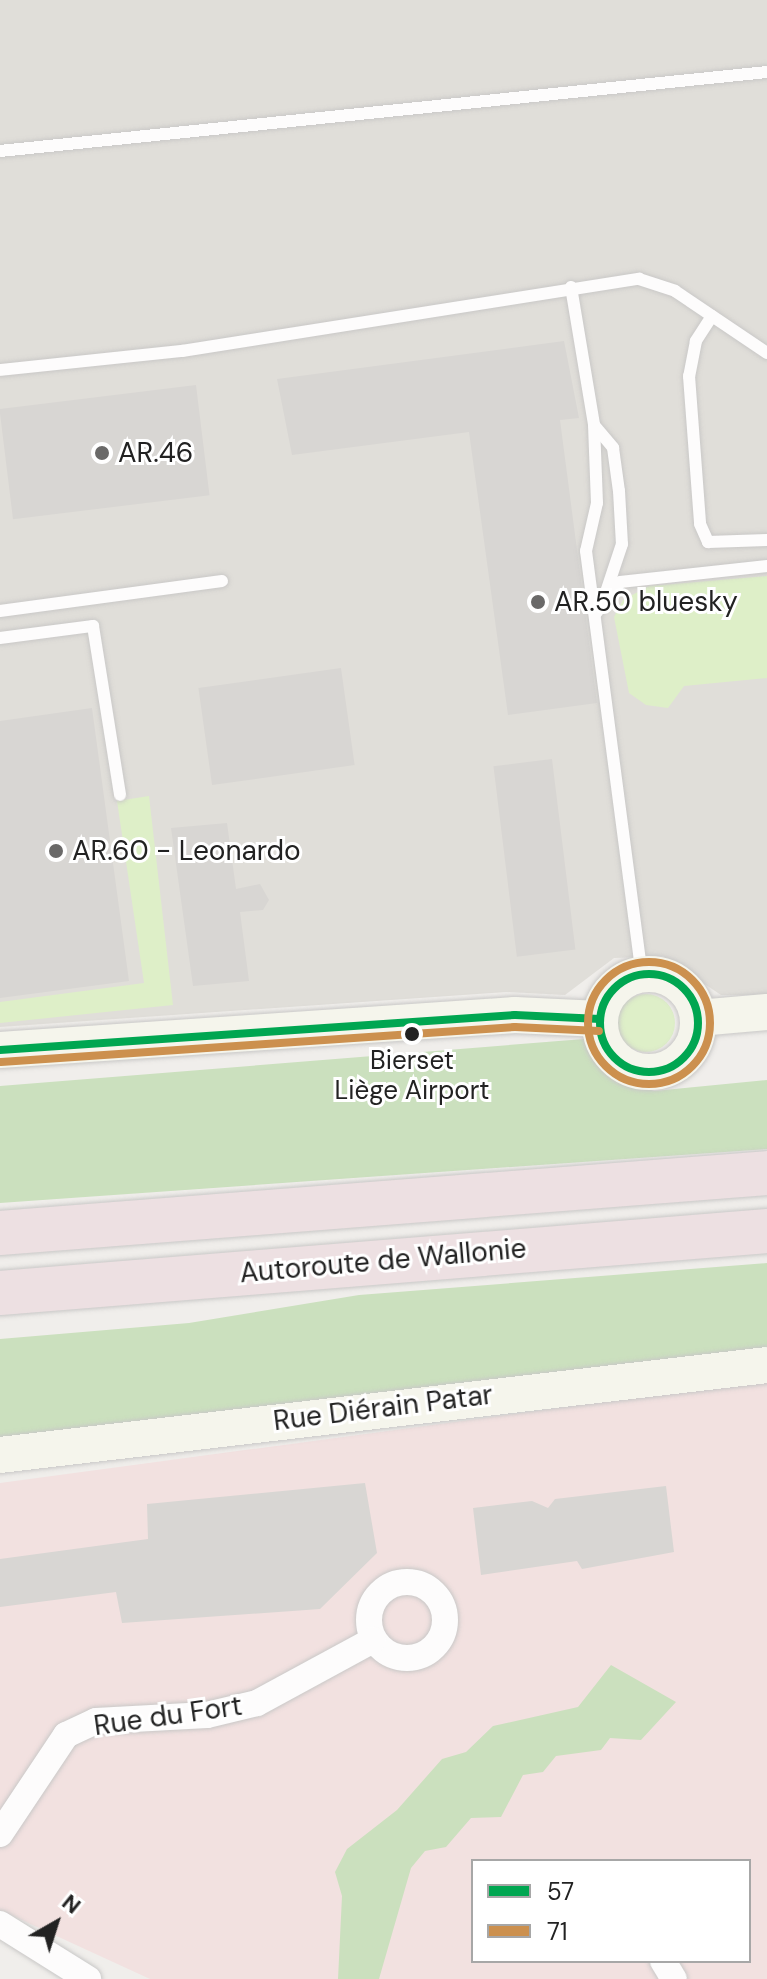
<!DOCTYPE html>
<html>
<head>
<meta charset="utf-8">
<style>
	body { margin:0 }
	#map { position:relative; width:767px; height:1979px; overflow:hidden; background:#f0eeeb; font-family:"DM Sans",sans-serif }
	div>[style] { position:absolute }
	[style*='--x'] { left:calc(var(--x)*1px); top:calc(var(--y)*1px); width:calc(var(--w)*1px); rotate:calc(var(--a)*1deg) }
	.commercial>* { inset:0; background:#f2e1e0 }
	.airport>* { inset:0; background:#e0ded9 }
	.grass>* { inset:0; background:#deefc8 }
	.round { border-radius:50% }
	.forest>* { inset:0; background:#cbe0be }
	.building>* { inset:0; background:#d8d6d3; transform-origin:0 0 }
	.roads { filter:drop-shadow(0 0 2px #c9c8c7) drop-shadow(0 0 2px #c9c8c7) }
	.lane>* { height:12px; margin:-6px; padding:0 6px; transform-origin:6px; border-radius:6px; background:#fdfcfc }
	.street>* { height:26px; margin:-13px; padding:0 13px; transform-origin:13px; border-radius:13px; background:#fdfcfc }
	.street>.ring { margin:-13px; padding:0; box-sizing:content-box; background:none; border:26px solid #fdfcfc; border-radius:50% }
	.secondary>* { height:36px; margin:-18px; padding:0 18px; transform-origin:18px; border-radius:18px; background:#f5f5ec }
	.secondary>.ring { margin:-18px; padding:0; box-sizing:content-box; background:none; border:36px solid #f5f5ec; border-radius:50% }
	.highway>* { height:44px; margin:-22px; padding:0 22px; transform-origin:22px; border-radius:22px; background:#ede0e2 }
	.bus-1>* { height:8px; margin:-4px; padding:0 4px; transform-origin:4px; border-radius:4px; background:#00a651 }
	.bus-1>.ring { margin:-4px; padding:0; box-sizing:content-box; background:none; border:8px solid #00a651; border-radius:50% }
	.bus-2>* { height:8px; margin:-4px; padding:0 4px; transform-origin:4px; border-radius:4px; background:#cc904e }
	.bus-2>.ring { margin:-4px; padding:0; box-sizing:content-box; background:none; border:8px solid #cc904e; border-radius:50% }
	.dots>* { width:22px; height:22px; translate:-50% -50%; box-sizing:border-box; border:4px solid #fff; border-radius:50% }
	span { translate:-50% -50%; white-space:nowrap; text-align:center; line-height:1.15; -webkit-text-stroke:6px #fff; paint-order:stroke }
	.bus-label { font-size:26px; color:#222 }
	.poi-label { font-size:28px; color:#222 }
	.left { translate:0 -50%; text-align:left }
	.street-label { font-size:28px; color:#222 }
	.legend { position:absolute; left:471px; top:1859px; width:280px; height:104px; box-sizing:border-box; background:#fff; border:2px solid #a7a7a7; margin:0; padding:10px 14px; list-style:none; font-size:24px; color:#222 }
	.legend li { display:flex; align-items:center; gap:16px; height:40px }
	.legend b { width:40px; border:2px solid #a7a7a7 }
	.north { position:absolute; left:16px; top:1883px; width:80px; height:80px; -webkit-text-stroke:6px #fff; paint-order:stroke; rotate:39deg; font-size:22px; font-weight:700; line-height:32px; text-align:center; color:#222 }
	.north::after { content:''; display:block; margin:auto; width:28px; height:36px; background:#222; clip-path:polygon(50% 0,100% 100%,50% 72%,0 100%) }
</style>
</head>
<body>
<div id="map">
	<div class="commercial">
		<div style="clip-path:polygon(evenodd,767px 1380px,767px 1979px,150px 1979px,0 1910px,0 1483px,767px 1380px,473px 1861px,749px 1861px,749px 1961px,473px 1961px,473px 1861px)"></div>
	</div>
	<div class="airport">
		<div style="clip-path:polygon(0 0,767px 0,767px 995px,721px 995px,663px 956px,614px 958px,565px 995px,506px 992px,0 1027px)"></div>
	</div>
	<div class="grass">
		<div style="clip-path:polygon(767px 576px,767px 678px,684px 686px,668px 708px,646px 705px,629px 693px,614px 617px,623px 600px,649px 586px)"></div>
		<div style="clip-path:polygon(149px 796px,173px 1005px,0 1023px,0 1002px,144px 983px,117px 801px)"></div>
		<div class="round" style="left:617px;top:994px;width:58px;height:58px"></div>
	</div>
	<div class="forest">
		<div style="clip-path:polygon(584px 1039px,607px 1074px,654px 1091px,767px 1080px,767px 1149px,0 1203px,0 1086px)"></div>
		<div style="clip-path:polygon(767px 1263px,767px 1352px,0 1443px,0 1339px,189px 1323px,359px 1295px)"></div>
		<div style="clip-path:polygon(611px 1665px,676px 1702px,641px 1740px,610px 1738px,601px 1750px,556px 1756px,543px 1772px,523px 1775px,501px 1817px,471px 1818px,446px 1847px,425px 1851px,411px 1868px,379px 1979px,338px 1979px,342px 1896px,335px 1872px,347px 1849px,397px 1810px,442px 1759px,466px 1752px,493px 1726px,578px 1707px)"></div>
	</div>
	<div class="building">
		<div style="clip-path:polygon(564px 341px,579px 418px,560px 420px,597px 703px,508px 715px,469px 432px,292px 455px,277px 379px)"></div>
		<div style="left:196px;top:385px;width:111px;height:198px;rotate:83deg"></div>
		<div style="left:341px;top:668px;width:98px;height:144px;rotate:82deg"></div>
		<div style="clip-path:polygon(92px 708px,129px 981px,0 998px,0 721px)"></div>
		<div style="left:552px;top:759px;width:192px;height:59px;rotate:83deg"></div>
		<div style="clip-path:polygon(227px 823px,236px 889px,260px 884px,269px 900px,263px 910px,240px 912px,249px 981px,193px 986px,171px 828px)"></div>
		<div style="clip-path:polygon(365px 1483px,377px 1553px,320px 1609px,122px 1623px,116px 1592px,0 1607px,0 1559px,148px 1539px,147px 1504px)"></div>
		<div style="clip-path:polygon(666px 1486px,674px 1552px,582px 1569px,577px 1561px,481px 1575px,473px 1508px,532px 1501px,548px 1508px,555px 1499px)"></div>
	</div>
	<div class="roads">
		<div class="lane">
			<div style="--x:0;--y:151;--w:771;--a:-5.88"></div>
			<div style="--x:571;--y:287;--w:140;--a:80.5"></div>
			<div style="--x:594;--y:425;--w:78;--a:87.8"></div>
			<div style="--x:597;--y:503;--w:49;--a:102.9"></div>
			<div style="--x:586;--y:551;--w:428;--a:82.5"></div>
			<div style="--x:712;--y:316;--w:30;--a:123"></div>
			<div style="--x:696;--y:341;--w:36;--a:101"></div>
			<div style="--x:689;--y:376;--w:148;--a:85.7"></div>
			<div style="--x:700;--y:524;--w:20;--a:66"></div>
			<div style="--x:708;--y:542;--w:59;--a:-1.9"></div>
			<div style="--x:0;--y:370;--w:183;--a:-6"></div>
			<div style="--x:182;--y:351;--w:463;--a:-9"></div>
			<div style="--x:639;--y:279;--w:38;--a:18"></div>
			<div style="--x:675;--y:291;--w:111;--a:34"></div>
			<div style="--x:594;--y:425;--w:30;--a:50"></div>
			<div style="--x:613;--y:448;--w:43;--a:82.1"></div>
			<div style="--x:619;--y:491;--w:53;--a:86.8"></div>
			<div style="--x:622;--y:544;--w:51;--a:108.4"></div>
			<div style="--x:0;--y:611;--w:224;--a:-7.7"></div>
			<div style="--x:596;--y:613;--w:39;--a:-52"></div>
			<div style="--x:620;--y:582;--w:148;--a:-6.2"></div>
			<div style="--x:0;--y:638;--w:94;--a:-7.4"></div>
			<div style="--x:93;--y:626;--w:171;--a:80.9"></div>
		</div>
		<div class="street">
			<div class="ring" style="left:369px;top:1582px;width:50px;height:50px"></div>
			<div style="--x:0;--y:1834;--w:119;--a:-56.3"></div>
			<div style="--x:66;--y:1735;--w:33;--a:-25"></div>
			<div style="--x:96;--y:1721;--w:111;--a:-3.1"></div>
			<div style="--x:207;--y:1715;--w:51;--a:-13.5"></div>
			<div style="--x:257;--y:1703;--w:132;--a:-28.5"></div>
			<div style="--x:0;--y:1924;--w:104;--a:32"></div>
			<div style="--x:663;--y:1961;--w:21;--a:59"></div>
		</div>
		<div class="secondary">
			<div class="ring" style="left:600px;top:974px;width:62px;height:62px"></div>
			<div style="--x:698;--y:1018;--w:69;--a:-5"></div>
			<div style="--x:0;--y:1050;--w:516;--a:-3.89"></div>
			<div style="--x:515;--y:1015;--w:85;--a:2.7"></div>
			<div style="--x:0;--y:1455;--w:772;--a:-6.69"></div>
		</div>
		<div class="highway">
			<div style="--x:0;--y:1233;--w:769;--a:-4.47"></div>
			<div style="--x:0;--y:1293;--w:770;--a:-4.62"></div>
		</div>
	</div>
	<div class="bus-1">
		<div class="ring" style="left:600px;top:974px;width:90px;height:90px"></div>
		<div style="--x:0;--y:1050;--w:516;--a:-3.89"></div>
		<div style="--x:515;--y:1015;--w:85;--a:2.7"></div>
	</div>
	<div class="bus-2">
		<div class="ring" style="left:588px;top:962px;width:114px;height:114px"></div>
		<div style="--x:1;--y:1062;--w:515;--a:-3.9"></div>
		<div style="--x:515;--y:1027;--w:84;--a:2.7"></div>
	</div>
	<div class="dots">
		<div style="left:102px;top:453px;background:#6a6968"></div>
		<div style="left:538px;top:602px;background:#6a6968"></div>
		<div style="left:56px;top:851px;background:#6a6968"></div>
		<div style="left:412px;top:1034px;background:#222"></div>
	</div>
	<div class="bus-label">
		<span style="left:412px;top:1076px">Bierset<br>Liège Airport</span>
	</div>
	<div class="poi-label">
		<span class="left" style="left:118px;top:453px">AR.46</span>
		<span class="left" style="left:554px;top:602px">AR.50 bluesky</span>
		<span class="left" style="left:72px;top:851px">AR.60 - Leonardo</span>
	</div>
	<div class="street-label">
		<span style="left:383px;top:1261px;rotate:-5deg">Autoroute de Wallonie</span>
		<span style="left:383px;top:1408px;rotate:-7deg">Rue Diérain Patar</span>
		<span style="left:168px;top:1716px;rotate:-8deg">Rue du Fort</span>
	</div>
	<ul class="legend">
	<li><b style="height:10px;background:#00a651"></b>57</li>
	<li><b style="height:10px;background:#cc904e"></b>71</li>
	</ul>
	<div class="north">N</div>
</div>
</body>
</html>
